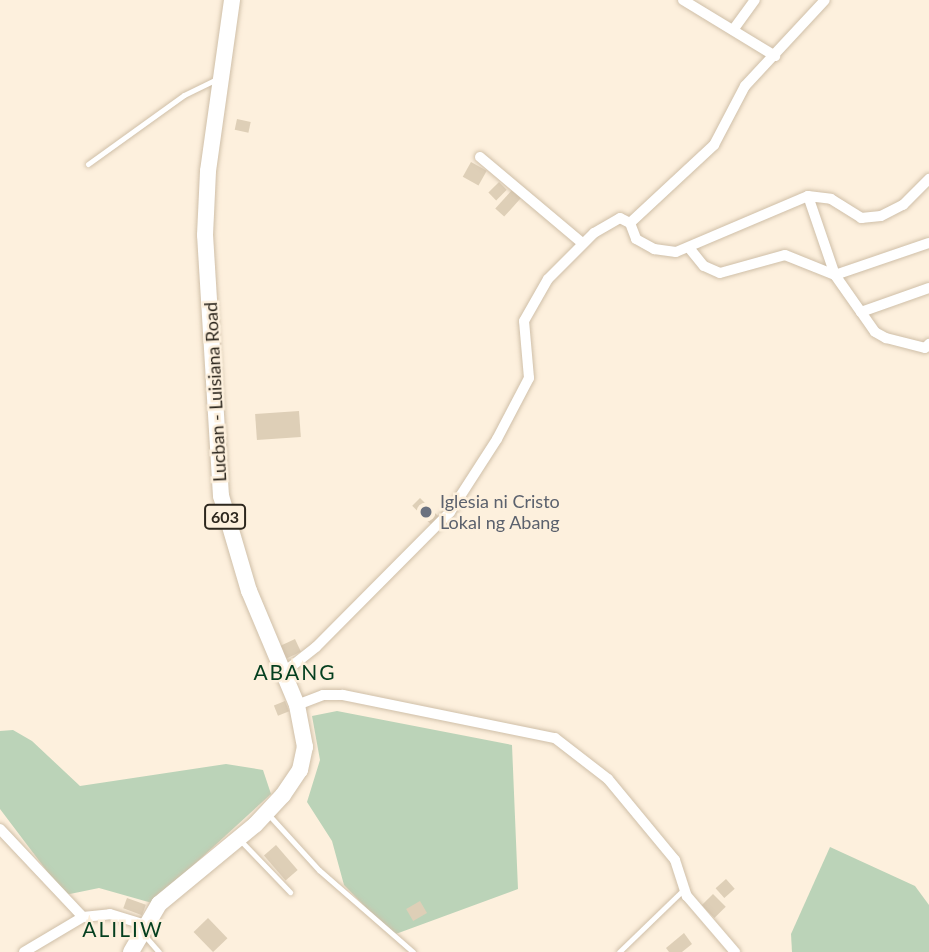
<!DOCTYPE html>
<html>
<head>
<meta charset="utf-8">
<style>
	body { margin:0 }
	#map { position:relative; width:929px; height:952px; overflow:hidden; background:#fdf0dd; font-family:Lato,sans-serif }
	div>[style] { position:absolute }
	[style*='--x'] { left:calc(var(--x)*1px); top:calc(var(--y)*1px); width:calc(var(--w)*1px); rotate:calc(var(--a)*1deg) }
	.green>* { inset:0; background:#bbd3b8 }
	.building>* { inset:0; background:#decfb7; transform-origin:0 0 }
	.roads { filter:drop-shadow(0 0 2px #cfbfa8) drop-shadow(0 0 2px #cfbfa8) }
	.service>* { height:5px; margin:-2.5px; padding:0 2.5px; transform-origin:2.5px; border-radius:2.5px; background:#fff }
	.minor>* { height:10px; margin:-5px; padding:0 5px; transform-origin:5px; border-radius:5px; background:#fff }
	.primary>* { height:16px; margin:-8px; padding:0 8px; transform-origin:8px; border-radius:8px; background:#fff }
	.dots>* { width:19px; height:19px; translate:-50% -50%; box-sizing:border-box; border:4px solid #fdf0dd; border-radius:50% }
	span { translate:-50% -50%; white-space:nowrap; text-align:center; line-height:1.15; -webkit-text-stroke:5px #fdf0dd; paint-order:stroke }
	.shield-label span { padding:2px 5px; background:#fdf0dd; border:2px solid; border-radius:5px; -webkit-text-stroke-width:0 }
	.shield-label { font-size:16px; color:#2d271e; font-weight:700 }
	.street-label { font-size:18px; color:#2d271e }
	.worship-label { font-size:18px; color:#5b616d }
	.left { translate:0 -50%; text-align:left }
	.quarter-label { font-size:21px; color:#043f1f; letter-spacing:2px }
</style>
</head>
<body>
<div id="map">
	<div class="green">
		<div style="clip-path:polygon(337px 711px,512px 745px,518px 889px,393px 935px,344px 885px,332px 841px,307px 802px,320px 760px,312px 716px)"></div>
		<div style="clip-path:polygon(13px 730px,32px 741px,80px 786px,226px 764px,263px 770px,271px 794px,152px 903px,99px 888px,65px 895px,0 809px,0 731px)"></div>
		<div style="clip-path:polygon(830px 847px,915px 886px,929px 905px,929px 952px,792px 952px,791px 934px)"></div>
	</div>
	<div class="building">
		<div style="left:237px;top:119px;width:14px;height:11px;rotate:12deg"></div>
		<div style="left:471px;top:162px;width:18px;height:17px;rotate:29deg"></div>
		<div style="left:499px;top:182px;width:11px;height:15px;rotate:45deg"></div>
		<div style="left:512px;top:190px;width:12px;height:25px;rotate:42deg"></div>
		<div style="left:299px;top:411px;width:26px;height:44px;rotate:86deg"></div>
		<div style="left:420px;top:498px;width:28px;height:11px;rotate:45deg"></div>
		<div style="left:295px;top:639px;width:14px;height:20px;rotate:65deg"></div>
		<div style="left:285px;top:701px;width:11px;height:12px;rotate:68deg"></div>
		<div style="left:276px;top:845px;width:33px;height:16px;rotate:49deg"></div>
		<div style="left:726px;top:879px;width:13px;height:14px;rotate:48deg"></div>
		<div style="left:713px;top:894px;width:18px;height:16px;rotate:45deg"></div>
		<div style="left:127px;top:898px;width:20px;height:11px;rotate:20deg"></div>
		<div style="left:420px;top:901px;width:14px;height:16px;rotate:60deg"></div>
		<div style="left:208px;top:918px;width:28px;height:20px;rotate:46deg"></div>
		<div style="clip-path:polygon(684px 933px,692px 944px,682px 952px,669px 952px,666px 948px)"></div>
	</div>
	<div class="roads">
		<div class="service">
			<div style="--x:88;--y:164;--w:118;--a:-35.7"></div>
			<div style="--x:184;--y:95;--w:37;--a:-26"></div>
			<div style="--x:268;--y:814;--w:76;--a:47.7"></div>
			<div style="--x:319;--y:870;--w:125;--a:41.1"></div>
			<div style="--x:241;--y:841;--w:71;--a:46.1"></div>
			<div style="--x:145;--y:936;--w:21;--a:49"></div>
			<div style="--x:619;--y:952;--w:91;--a:-44.1"></div>
		</div>
		<div class="minor">
			<div style="--x:683;--y:0;--w:108;--a:31.3"></div>
			<div style="--x:733;--y:30;--w:37;--a:-54"></div>
			<div style="--x:480;--y:157;--w:133;--a:40.1"></div>
			<div style="--x:808;--y:196;--w:83;--a:71.1"></div>
			<div style="--x:835;--y:275;--w:45;--a:54.9"></div>
			<div style="--x:861;--y:312;--w:72;--a:-19.4"></div>
			<div style="--x:630;--y:223;--w:115;--a:-42.9"></div>
			<div style="--x:714;--y:145;--w:67;--a:-62.3"></div>
			<div style="--x:745;--y:86;--w:117;--a:-47.1"></div>
			<div style="--x:690;--y:249;--w:22;--a:51"></div>
			<div style="--x:704;--y:266;--w:17;--a:24"></div>
			<div style="--x:720;--y:273;--w:67;--a:-15.5"></div>
			<div style="--x:785;--y:255;--w:54;--a:21.8"></div>
			<div style="--x:835;--y:275;--w:99;--a:-18.8"></div>
			<div style="--x:861;--y:312;--w:24;--a:55"></div>
			<div style="--x:875;--y:332;--w:13;--a:29"></div>
			<div style="--x:886;--y:338;--w:40;--a:14.4"></div>
			<div style="--x:925;--y:348;--w:6;--a:-45"></div>
			<div style="--x:283;--y:673;--w:42;--a:-38.2"></div>
			<div style="--x:316;--y:647;--w:190;--a:-45.2"></div>
			<div style="--x:450;--y:512;--w:87;--a:-57.2"></div>
			<div style="--x:497;--y:439;--w:69;--a:-62.3"></div>
			<div style="--x:529;--y:378;--w:57;--a:-95"></div>
			<div style="--x:524;--y:321;--w:48;--a:-60.3"></div>
			<div style="--x:548;--y:279;--w:65;--a:-45"></div>
			<div style="--x:594;--y:233;--w:30;--a:-30"></div>
			<div style="--x:620;--y:218;--w:11;--a:27"></div>
			<div style="--x:630;--y:223;--w:17;--a:69"></div>
			<div style="--x:636;--y:239;--w:21;--a:29"></div>
			<div style="--x:654;--y:249;--w:22;--a:8"></div>
			<div style="--x:676;--y:252;--w:143;--a:-23"></div>
			<div style="--x:808;--y:196;--w:23;--a:7"></div>
			<div style="--x:831;--y:199;--w:36;--a:32"></div>
			<div style="--x:861;--y:218;--w:20;--a:-6"></div>
			<div style="--x:881;--y:216;--w:25;--a:-27"></div>
			<div style="--x:903;--y:205;--w:37;--a:-45"></div>
			<div style="--x:297;--y:705;--w:28;--a:-21"></div>
			<div style="--x:323;--y:695;--w:20;--a:0"></div>
			<div style="--x:343;--y:695;--w:216;--a:11.5"></div>
			<div style="--x:555;--y:738;--w:67;--a:37.7"></div>
			<div style="--x:608;--y:779;--w:105;--a:50.4"></div>
			<div style="--x:675;--y:860;--w:38;--a:72"></div>
			<div style="--x:687;--y:896;--w:74;--a:49.4"></div>
			<div style="--x:0;--y:829;--w:121;--a:46.7"></div>
			<div style="--x:83;--y:917;--w:27;--a:-6"></div>
			<div style="--x:110;--y:914;--w:34;--a:17"></div>
			<div style="--x:24;--y:952;--w:69;--a:-30.7"></div>
		</div>
		<div class="primary">
			<div style="--x:131;--y:952;--w:56;--a:-59.7"></div>
			<div style="--x:159;--y:904;--w:124;--a:-39.5"></div>
			<div style="--x:255;--y:825;--w:41;--a:-47"></div>
			<div style="--x:283;--y:795;--w:30;--a:-56"></div>
			<div style="--x:300;--y:770;--w:24;--a:-78"></div>
			<div style="--x:305;--y:747;--w:43;--a:-100.8"></div>
			<div style="--x:297;--y:705;--w:124;--a:-112.8"></div>
			<div style="--x:249;--y:591;--w:99;--a:-106.4"></div>
			<div style="--x:221;--y:496;--w:261;--a:-93.5"></div>
			<div style="--x:205;--y:235;--w:64;--a:-87.3"></div>
			<div style="--x:208;--y:171;--w:173;--a:-82"></div>
		</div>
	</div>
	<div class="dots">
		<div style="left:426px;top:512px;background:#6b7280"></div>
	</div>
	<div class="shield-label">
		<span style="left:225px;top:517px">603</span>
	</div>
	<div class="street-label">
		<span style="left:215px;top:392px;rotate:-93deg">Lucban - Luisiana Road</span>
	</div>
	<div class="worship-label">
		<span class="left" style="left:440px;top:512px">Iglesia ni Cristo<br>Lokal ng Abang</span>
	</div>
	<div class="quarter-label">
		<span style="left:295px;top:672px">ABANG</span>
		<span style="left:123px;top:929px">ALILIW</span>
	</div>
</div>
</body>
</html>
